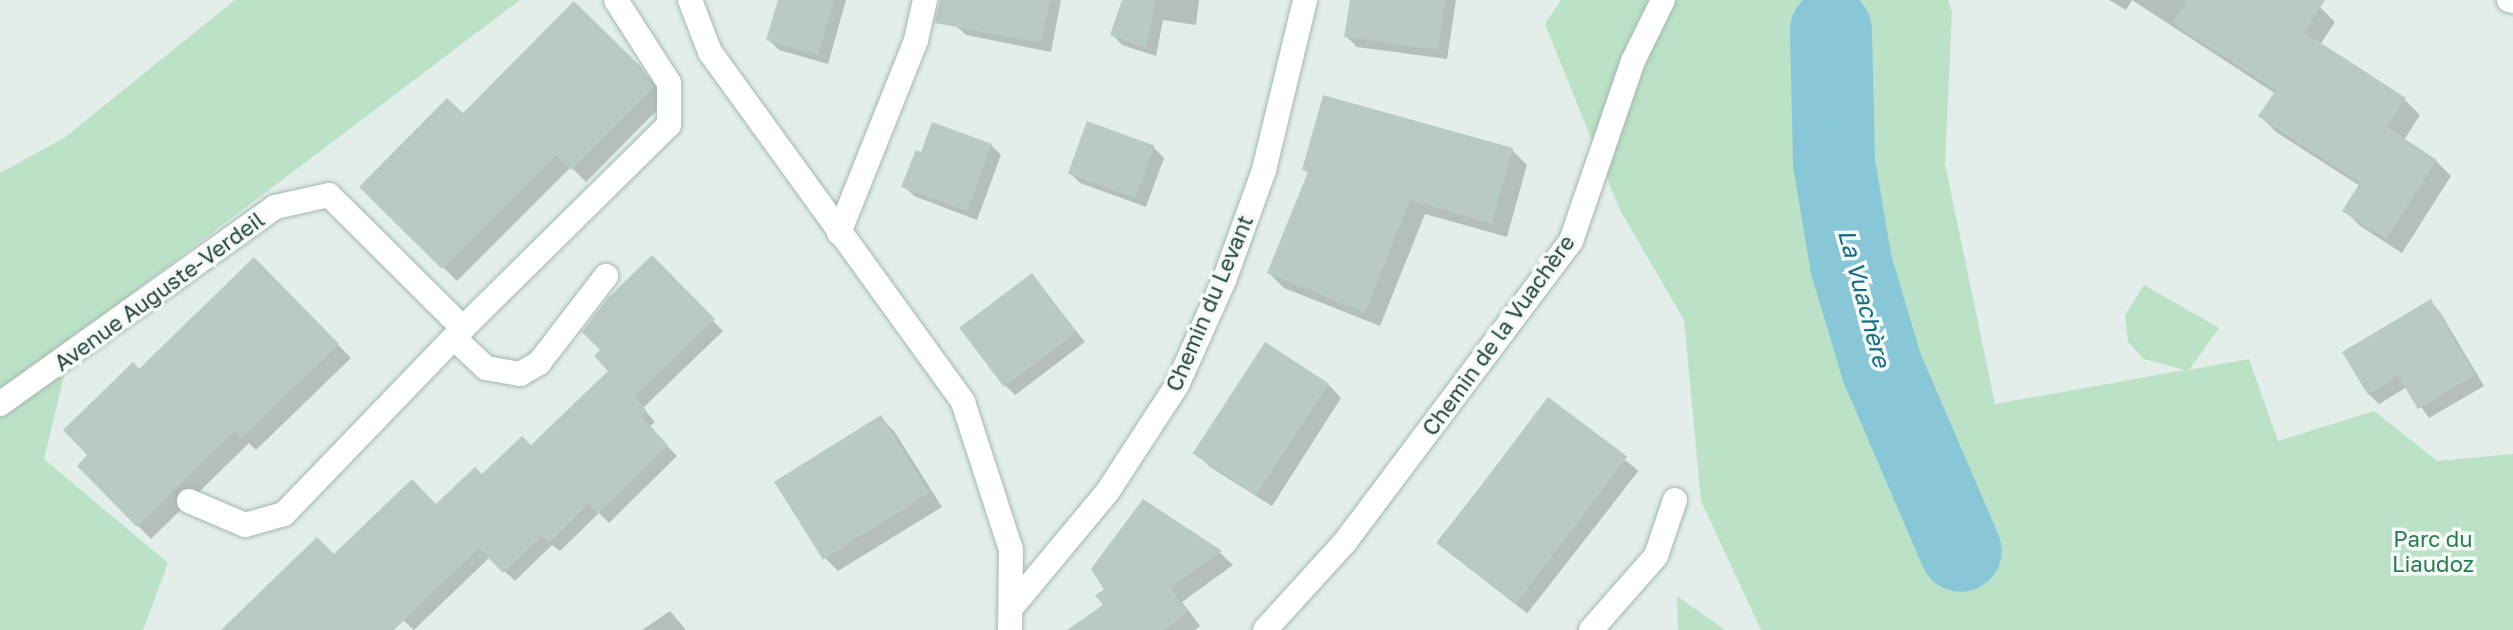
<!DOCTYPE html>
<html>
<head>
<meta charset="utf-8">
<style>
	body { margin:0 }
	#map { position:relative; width:2513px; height:630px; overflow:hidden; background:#e3eeea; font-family:"Golos Text",sans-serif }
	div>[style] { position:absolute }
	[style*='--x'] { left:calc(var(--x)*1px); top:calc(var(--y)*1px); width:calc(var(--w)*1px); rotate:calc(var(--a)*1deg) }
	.green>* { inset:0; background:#bbe1c7 }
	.shadow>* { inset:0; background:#0003; transform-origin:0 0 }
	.river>* { height:82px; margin:-41px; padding:0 41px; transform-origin:41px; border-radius:41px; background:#87c7d8 }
	.building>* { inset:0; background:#b8cac3; transform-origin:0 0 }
	.roads { filter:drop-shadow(0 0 2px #a5b7b2) drop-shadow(0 0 2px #a5b7b2) }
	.minor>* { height:24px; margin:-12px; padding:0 12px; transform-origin:12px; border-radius:12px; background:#fff }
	span { translate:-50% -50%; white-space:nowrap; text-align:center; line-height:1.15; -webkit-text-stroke:7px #f5faf8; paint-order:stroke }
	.street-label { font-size:22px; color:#21423b }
	.park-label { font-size:22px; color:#277c4d }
	.water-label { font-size:24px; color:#156b84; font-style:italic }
</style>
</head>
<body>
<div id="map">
	<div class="green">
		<div style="clip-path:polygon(235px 0,520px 0,73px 338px,44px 459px,168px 563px,143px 630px,0 630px,0 173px,64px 138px)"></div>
		<div style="clip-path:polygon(1561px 0,1948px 0,1952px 12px,1945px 164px,1995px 404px,2185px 370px,2144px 359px,2128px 342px,2125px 315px,2144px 285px,2219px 328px,2189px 370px,2249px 359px,2278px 441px,2374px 411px,2437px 461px,2513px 454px,2513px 630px,1761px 630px,1701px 501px,1684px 320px,1620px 210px,1545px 24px)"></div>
		<div style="clip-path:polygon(1677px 596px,1725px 630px,1678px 630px)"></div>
	</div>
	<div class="shadow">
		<div style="clip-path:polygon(780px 0,846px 0,828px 64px,779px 50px,769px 40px)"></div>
		<div style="clip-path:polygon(960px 0,1061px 0,1051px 52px,966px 35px,955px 25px)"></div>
		<div style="clip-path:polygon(1124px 0,1199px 0,1196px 25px,1163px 20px,1156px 56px,1122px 45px,1112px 34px)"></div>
		<div style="clip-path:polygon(1352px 0,1456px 0,1447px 59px,1357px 47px,1347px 37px)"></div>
		<div style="clip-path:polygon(2109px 0,2309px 0,2320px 7px,2335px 22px,2320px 45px,2405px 100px,2420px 115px,2404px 140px,2436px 161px,2451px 176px,2402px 253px,2360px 226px,2345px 211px,2360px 186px,2276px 132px,2260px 116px,2276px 94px,2132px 0,2126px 10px)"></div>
		<div style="clip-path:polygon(574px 4px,654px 83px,666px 101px,586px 182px,571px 167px,457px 281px,362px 187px,463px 116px)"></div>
		<div style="clip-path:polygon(991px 145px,1001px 155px,977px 220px,914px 196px,904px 186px)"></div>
		<div style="clip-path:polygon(1154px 148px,1164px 158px,1146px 207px,1080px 183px,1070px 173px)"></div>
		<div style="clip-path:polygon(1512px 150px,1527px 165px,1507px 237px,1425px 214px,1380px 326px,1284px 288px,1269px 273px,1309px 174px,1304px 169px)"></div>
		<div style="clip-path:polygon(652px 258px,723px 331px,643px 408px,655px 422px,649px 427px,677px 456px,609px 523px,599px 513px,560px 551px,552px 545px,515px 581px,490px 557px,414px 630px,395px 613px,377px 630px,224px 630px,334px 557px,436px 507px,531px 448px,611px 371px)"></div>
		<div style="clip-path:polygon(254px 260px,351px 358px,256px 450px,249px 443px,151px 539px,80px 466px,90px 455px,140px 371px)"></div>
		<div style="clip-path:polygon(1032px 275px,1085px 342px,1015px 395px,1005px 385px)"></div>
		<div style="clip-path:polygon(2430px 302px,2440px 312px,2484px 386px,2429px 418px,2407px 387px,2379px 404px,2369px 394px)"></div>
		<div style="clip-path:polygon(1328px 384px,1341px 398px,1272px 506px,1210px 467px,1196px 453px)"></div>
		<div style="left:1548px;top:400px;width:115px;height:181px;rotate:38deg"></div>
		<div style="clip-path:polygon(881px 418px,894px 431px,942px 507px,838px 571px,825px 558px,777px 482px)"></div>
		<div style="clip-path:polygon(1144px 501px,1220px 553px,1233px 565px,1182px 602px,1200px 626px,1195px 630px,1125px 630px)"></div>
		<div style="clip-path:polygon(670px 611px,686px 630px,642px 630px)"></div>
	</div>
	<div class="river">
		<div style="--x:1831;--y:30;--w:133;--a:88.7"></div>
		<div style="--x:1834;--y:163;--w:102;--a:80.4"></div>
		<div style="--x:1851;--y:264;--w:109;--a:73.4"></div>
		<div style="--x:1882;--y:368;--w:199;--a:66.7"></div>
	</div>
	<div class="building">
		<div style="clip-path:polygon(778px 0,834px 0,818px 55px,766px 40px)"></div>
		<div style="clip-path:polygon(940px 0,1050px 0,1041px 43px,935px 23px)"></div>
		<div style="clip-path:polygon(1122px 0,1156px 0,1146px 48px,1110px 35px)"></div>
		<div style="clip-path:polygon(1350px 0,1445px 0,1438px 50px,1344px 37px)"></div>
		<div style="clip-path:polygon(2187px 0,2325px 0,2304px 32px,2406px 98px,2387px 127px,2437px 160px,2386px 239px,2342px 211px,2360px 183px,2258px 116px,2276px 90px,2172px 23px)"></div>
		<div style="clip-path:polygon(574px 1px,641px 67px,654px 87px,571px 170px,556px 155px,442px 269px,359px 187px,447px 98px,463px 113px)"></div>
		<div style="clip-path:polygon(1323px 95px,1513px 148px,1492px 224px,1410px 200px,1365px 313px,1267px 273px,1308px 172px,1302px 170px)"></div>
		<div style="left:1087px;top:121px;width:72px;height:56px;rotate:20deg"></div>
		<div style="clip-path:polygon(932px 122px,992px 144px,967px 211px,901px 187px,916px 150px,921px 152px)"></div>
		<div style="clip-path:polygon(652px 255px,715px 319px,634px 397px,647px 411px,641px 416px,668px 445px,598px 514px,588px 504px,549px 543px,542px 536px,503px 573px,479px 548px,394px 630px,221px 630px,317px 537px,334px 554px,412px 479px,436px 504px,475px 467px,482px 474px,522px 436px,531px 445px,608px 371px,594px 356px,600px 350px,582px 332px,609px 297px)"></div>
		<div style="clip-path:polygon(254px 257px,339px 344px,241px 439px,235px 431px,137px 527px,77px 466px,87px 455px,63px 430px,133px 362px,139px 369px)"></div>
		<div style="left:1032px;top:273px;width:74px;height:91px;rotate:53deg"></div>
		<div style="clip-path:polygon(2431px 299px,2475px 375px,2418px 409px,2398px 376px,2368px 395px,2342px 352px)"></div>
		<div style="left:1265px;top:342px;width:76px;height:133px;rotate:33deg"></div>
		<div style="left:1548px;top:397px;width:99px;height:184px;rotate:37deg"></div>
		<div style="left:881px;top:415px;width:92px;height:126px;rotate:58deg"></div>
		<div style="clip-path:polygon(1143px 499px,1222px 551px,1170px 588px,1188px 612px,1164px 630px,1067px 630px,1103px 605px,1095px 595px,1104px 590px,1091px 569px)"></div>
	</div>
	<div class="roads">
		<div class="minor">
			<div style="--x:690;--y:0;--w:56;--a:69"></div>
			<div style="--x:710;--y:52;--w:432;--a:54.1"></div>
			<div style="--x:963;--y:402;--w:156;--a:72"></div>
			<div style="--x:1011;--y:550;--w:80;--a:90.7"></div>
			<div style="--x:2509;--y:0;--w:4;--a:14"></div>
			<div style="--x:839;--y:233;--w:208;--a:-68.2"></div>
			<div style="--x:916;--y:40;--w:41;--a:-77.3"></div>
			<div style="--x:454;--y:338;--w:44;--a:43.2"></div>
			<div style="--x:486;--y:368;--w:35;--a:10"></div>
			<div style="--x:520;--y:374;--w:22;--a:-30"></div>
			<div style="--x:539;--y:363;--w:110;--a:-52.4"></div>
			<div style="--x:0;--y:404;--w:338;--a:-35.6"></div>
			<div style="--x:275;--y:207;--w:55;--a:-12.5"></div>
			<div style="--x:329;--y:195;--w:189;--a:44.8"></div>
			<div style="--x:463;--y:328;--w:289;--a:-44.6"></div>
			<div style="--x:669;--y:125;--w:42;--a:-90"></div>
			<div style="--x:669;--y:83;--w:98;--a:-122.6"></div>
			<div style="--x:189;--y:501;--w:61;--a:23.2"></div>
			<div style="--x:245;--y:525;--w:41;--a:-15.8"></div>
			<div style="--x:284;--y:514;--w:258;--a:-46.1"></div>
			<div style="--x:1011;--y:608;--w:152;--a:-50.3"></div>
			<div style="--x:1108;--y:491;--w:126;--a:-56.9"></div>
			<div style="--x:1177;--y:385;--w:117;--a:-65.8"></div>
			<div style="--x:1225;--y:278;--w:115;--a:-70.1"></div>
			<div style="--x:1264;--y:170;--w:175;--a:-76.4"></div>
			<div style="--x:1265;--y:630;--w:119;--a:-47.7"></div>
			<div style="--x:1345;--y:542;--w:376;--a:-53.1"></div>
			<div style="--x:1571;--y:241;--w:190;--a:-71"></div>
			<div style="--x:1633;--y:61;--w:68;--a:-63.8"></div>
			<div style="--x:1591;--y:630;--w:98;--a:-48.7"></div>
			<div style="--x:1656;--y:556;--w:59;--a:-71.3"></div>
		</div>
	</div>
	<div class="street-label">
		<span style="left:159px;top:291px;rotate:-36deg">Avenue Auguste-Verdeil</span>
		<span style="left:1209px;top:303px;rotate:-67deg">Chemin du Levant</span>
		<span style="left:1498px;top:335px;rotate:-54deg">Chemin de la Vuachère</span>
	</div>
	<div class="park-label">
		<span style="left:2433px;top:551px">Parc du<br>Liaudoz</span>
	</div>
	<div class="water-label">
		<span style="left:1865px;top:298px;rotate:75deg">La Vuachère</span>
	</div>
</div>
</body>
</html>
